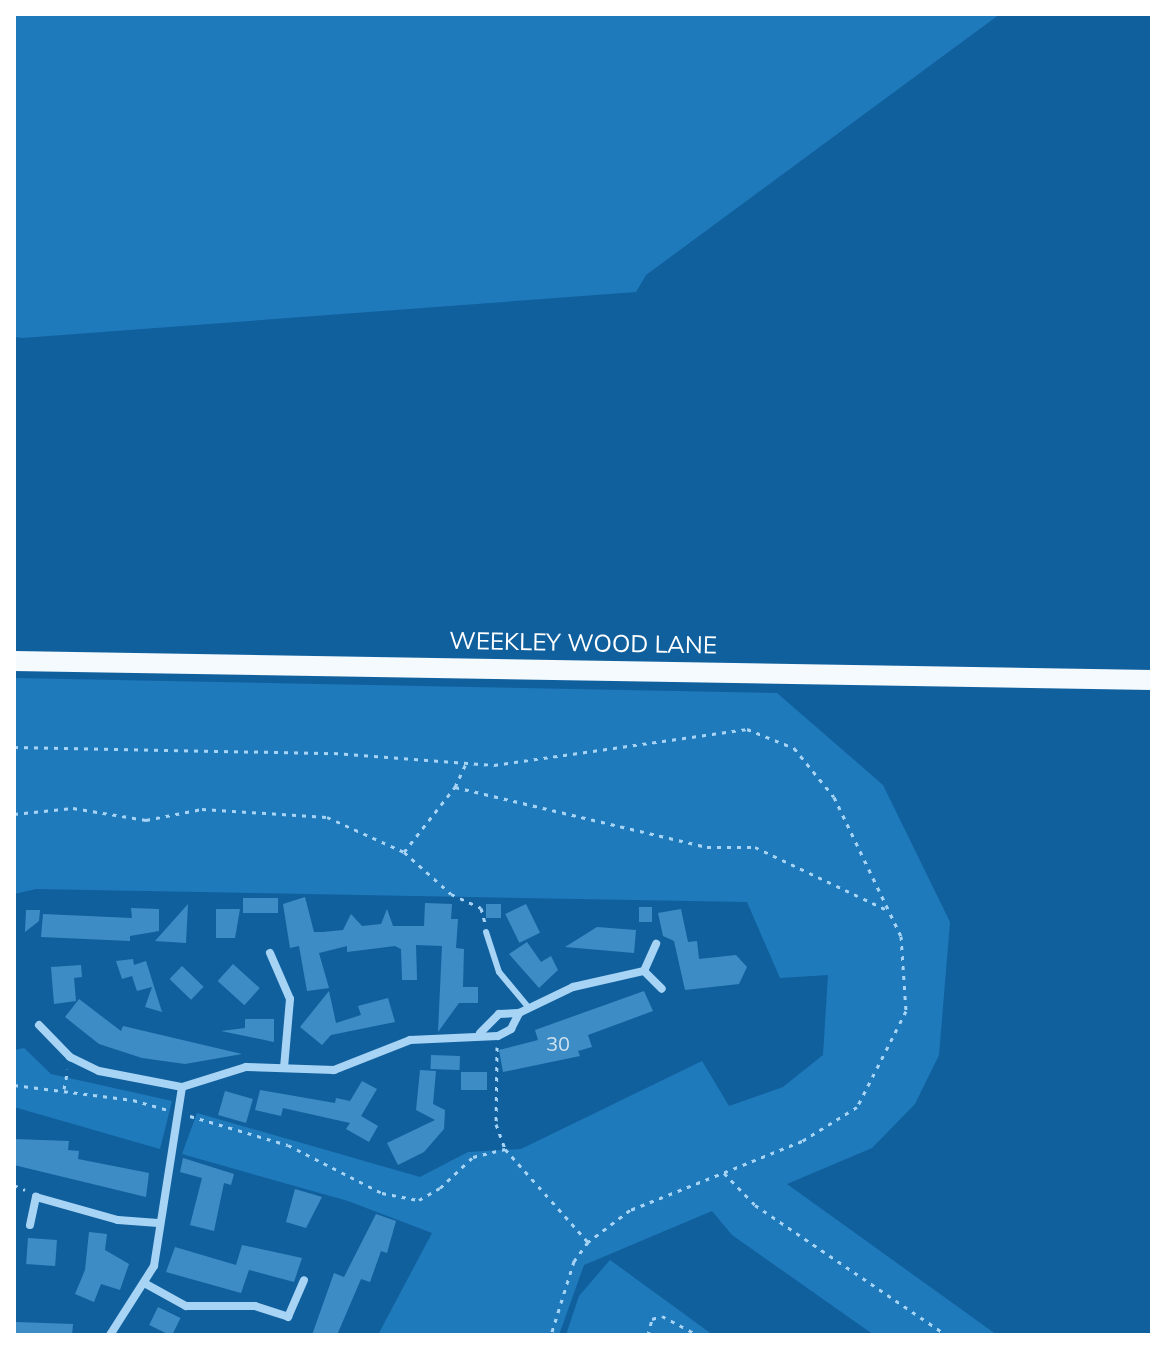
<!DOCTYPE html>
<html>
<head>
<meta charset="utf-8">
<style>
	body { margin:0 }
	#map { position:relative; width:1166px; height:1349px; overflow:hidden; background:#11609e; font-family:Mulish,sans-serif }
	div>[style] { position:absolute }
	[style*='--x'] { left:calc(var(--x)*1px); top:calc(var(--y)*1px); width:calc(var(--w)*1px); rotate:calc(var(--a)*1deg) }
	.green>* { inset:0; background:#1f7abb }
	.building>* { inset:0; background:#3e8cc6; transform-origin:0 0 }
	.path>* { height:3px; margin-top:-1.5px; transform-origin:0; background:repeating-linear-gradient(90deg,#a7d4f5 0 4px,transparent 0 10px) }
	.lane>* { height:6px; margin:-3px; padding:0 3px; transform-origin:3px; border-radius:3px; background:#a7d4f5 }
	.street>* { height:8px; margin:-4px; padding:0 4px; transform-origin:4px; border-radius:4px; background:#a7d4f5 }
	.primary>* { height:20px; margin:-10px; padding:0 10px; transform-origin:10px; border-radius:10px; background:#f5faff }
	span { translate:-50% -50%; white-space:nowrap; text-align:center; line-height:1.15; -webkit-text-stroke:6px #11609e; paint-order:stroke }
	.number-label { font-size:20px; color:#cfe2f1 }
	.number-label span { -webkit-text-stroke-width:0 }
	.street-label { font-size:24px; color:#fff }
	.frame { position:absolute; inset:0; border:16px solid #fff; pointer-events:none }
</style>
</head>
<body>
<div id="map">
	<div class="green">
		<div style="clip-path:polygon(14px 14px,1000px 14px,646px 275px,636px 292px,22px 338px,14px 337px)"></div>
		<div style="clip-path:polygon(14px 678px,777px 693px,883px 785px,950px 922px,939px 1055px,915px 1104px,872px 1148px,787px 1184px,997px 1335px,874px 1335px,732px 1235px,712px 1211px,584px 1265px,559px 1335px,378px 1335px,432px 1233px,348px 1201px,182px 1154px,197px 1113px,420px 1177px,468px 1152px,521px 1149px,702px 1061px,729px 1106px,783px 1087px,823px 1055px,828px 975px,780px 978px,747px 902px,36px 889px,14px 894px)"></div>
		<div style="clip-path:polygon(24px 1048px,51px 1074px,172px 1101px,160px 1149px,14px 1107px,14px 1050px)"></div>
		<div style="clip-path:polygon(610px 1260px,713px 1335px,566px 1335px,579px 1296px)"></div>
	</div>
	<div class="building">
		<div style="clip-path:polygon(305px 897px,314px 932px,323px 932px,343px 930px,351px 914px,362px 926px,381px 924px,387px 909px,393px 926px,424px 926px,425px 903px,452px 904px,451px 919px,458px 919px,456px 948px,464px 949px,463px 987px,478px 987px,478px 1003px,459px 1003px,438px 1032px,442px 946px,416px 945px,417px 980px,402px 980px,401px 949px,395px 946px,347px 952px,347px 946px,319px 953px,329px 988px,307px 991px,299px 946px,290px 948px,283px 904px)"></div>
		<div style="left:278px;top:898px;width:15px;height:35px;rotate:90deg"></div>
		<div style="clip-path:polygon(188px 904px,186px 943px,155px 941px)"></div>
		<div style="left:486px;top:904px;width:15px;height:14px"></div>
		<div style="left:526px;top:904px;width:32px;height:23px;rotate:64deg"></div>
		<div style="left:639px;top:907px;width:13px;height:15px"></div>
		<div style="clip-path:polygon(131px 908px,159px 909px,159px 931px,130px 936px,130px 941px,41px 937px,43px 914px,132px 918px)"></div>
		<div style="clip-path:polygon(216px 909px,240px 909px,235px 938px,216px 938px)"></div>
		<div style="clip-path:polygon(681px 909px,688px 942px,697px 941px,699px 959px,736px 955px,747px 967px,739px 984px,685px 990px,674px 941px,663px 936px,658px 913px)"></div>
		<div style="clip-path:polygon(26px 910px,40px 910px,39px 921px,25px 932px)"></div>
		<div style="clip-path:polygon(597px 927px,636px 930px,634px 953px,565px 947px)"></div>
		<div style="clip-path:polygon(527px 942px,541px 962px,551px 956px,558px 970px,539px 988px,509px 954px)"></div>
		<div style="clip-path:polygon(133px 959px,134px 965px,146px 961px,162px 1012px,145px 1007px,152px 987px,137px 991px,132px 976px,122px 979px,116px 961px)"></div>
		<div style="left:233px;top:964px;width:36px;height:23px;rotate:42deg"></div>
		<div style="clip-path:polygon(81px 965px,82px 977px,74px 978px,76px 1001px,54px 1004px,51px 967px)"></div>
		<div style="left:182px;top:966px;width:30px;height:18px;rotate:44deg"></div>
		<div style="clip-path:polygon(329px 991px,336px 1023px,361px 1015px,358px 1006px,388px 998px,395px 1022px,331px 1035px,322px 1045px,300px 1027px)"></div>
		<div style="clip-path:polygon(644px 991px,653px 1011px,588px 1035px,592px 1047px,578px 1051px,580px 1056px,503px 1072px,499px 1050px,538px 1040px,535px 1030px)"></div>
		<div style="clip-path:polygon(79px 999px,121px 1031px,123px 1026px,242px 1054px,185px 1064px,142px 1058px,99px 1044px,65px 1017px)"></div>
		<div style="clip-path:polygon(245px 1019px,274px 1019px,274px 1042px,221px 1031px,245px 1028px)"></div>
		<div style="left:431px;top:1055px;width:29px;height:14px;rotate:2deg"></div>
		<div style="clip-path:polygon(420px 1070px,436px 1071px,433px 1104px,445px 1110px,444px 1129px,424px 1152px,398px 1165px,387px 1143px,435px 1120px,416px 1110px)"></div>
		<div style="left:461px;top:1072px;width:26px;height:18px"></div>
		<div style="clip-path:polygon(362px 1081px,377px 1089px,361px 1116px,378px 1126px,369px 1142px,346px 1129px,350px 1123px,283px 1108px,281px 1116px,255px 1110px,260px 1090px,335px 1103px,336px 1098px,350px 1101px)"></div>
		<div style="left:225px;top:1091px;width:29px;height:25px;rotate:16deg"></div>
		<div style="clip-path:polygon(14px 1139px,69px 1141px,68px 1150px,79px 1151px,78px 1159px,149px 1173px,146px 1197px,14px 1165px)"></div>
		<div style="clip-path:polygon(183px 1158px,234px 1174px,231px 1185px,224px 1183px,214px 1231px,190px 1225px,202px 1178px,180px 1172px)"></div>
		<div style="clip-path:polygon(295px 1189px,322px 1197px,306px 1228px,286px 1222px)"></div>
		<div style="clip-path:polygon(376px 1214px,396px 1221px,387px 1253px,381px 1251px,370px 1282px,361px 1279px,337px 1335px,312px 1335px,334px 1273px,344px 1277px)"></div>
		<div style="clip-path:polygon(89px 1232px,107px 1234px,105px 1250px,129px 1264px,120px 1290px,101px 1284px,94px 1302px,75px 1294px,85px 1270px)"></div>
		<div style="left:28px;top:1238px;width:29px;height:26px;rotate:4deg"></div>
		<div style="clip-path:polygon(242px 1245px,302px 1258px,294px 1282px,249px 1270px,241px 1293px,166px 1272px,175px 1247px,236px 1265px)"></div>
		<div style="left:158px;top:1307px;width:25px;height:20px;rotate:26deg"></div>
		<div style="clip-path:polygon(16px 1322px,73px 1324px,72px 1335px,16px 1335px)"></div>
	</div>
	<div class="path">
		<div style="--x:14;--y:747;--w:320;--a:1.1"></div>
		<div style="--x:334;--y:753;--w:160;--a:4.3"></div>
		<div style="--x:494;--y:765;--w:256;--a:-8.1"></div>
		<div style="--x:747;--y:729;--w:51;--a:22"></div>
		<div style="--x:794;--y:748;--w:63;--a:50.8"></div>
		<div style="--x:834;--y:797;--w:154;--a:64.3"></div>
		<div style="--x:901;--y:936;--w:75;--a:86.2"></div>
		<div style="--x:906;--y:1011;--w:108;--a:117"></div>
		<div style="--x:857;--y:1107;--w:65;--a:148.3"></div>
		<div style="--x:802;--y:1141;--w:185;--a:158.1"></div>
		<div style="--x:630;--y:1210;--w:53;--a:142.7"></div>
		<div style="--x:588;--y:1242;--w:24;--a:126"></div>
		<div style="--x:574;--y:1261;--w:77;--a:107.3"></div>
		<div style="--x:455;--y:787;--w:26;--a:-65"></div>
		<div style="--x:14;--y:814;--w:59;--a:-5.8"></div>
		<div style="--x:73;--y:808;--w:74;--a:9.3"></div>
		<div style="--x:146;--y:820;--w:57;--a:-11.1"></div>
		<div style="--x:202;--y:809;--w:125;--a:3.7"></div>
		<div style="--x:327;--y:817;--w:85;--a:24.4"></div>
		<div style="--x:404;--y:852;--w:63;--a:41.8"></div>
		<div style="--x:451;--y:894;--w:33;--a:25"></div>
		<div style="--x:481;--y:908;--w:16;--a:75"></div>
		<div style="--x:404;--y:852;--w:83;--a:-51.9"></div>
		<div style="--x:455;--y:787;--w:259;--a:13.4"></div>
		<div style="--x:707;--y:847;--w:48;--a:0"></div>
		<div style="--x:755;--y:847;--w:146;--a:25.5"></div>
		<div style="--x:497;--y:1047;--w:77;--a:90.7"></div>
		<div style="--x:496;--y:1124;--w:27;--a:70"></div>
		<div style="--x:505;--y:1149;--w:125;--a:48.3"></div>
		<div style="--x:14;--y:1085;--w:120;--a:7.2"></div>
		<div style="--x:133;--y:1100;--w:35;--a:16"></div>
		<div style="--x:64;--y:1089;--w:20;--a:-79"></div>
		<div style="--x:190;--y:1116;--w:102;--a:16.5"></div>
		<div style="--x:288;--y:1145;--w:106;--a:27.1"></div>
		<div style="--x:382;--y:1193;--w:38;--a:11"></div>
		<div style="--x:419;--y:1200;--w:24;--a:-30"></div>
		<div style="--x:440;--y:1188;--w:45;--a:-43.2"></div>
		<div style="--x:473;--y:1157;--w:33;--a:-14"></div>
		<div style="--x:724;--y:1173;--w:45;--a:45.9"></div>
		<div style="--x:755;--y:1205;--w:231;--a:34.2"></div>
		<div style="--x:14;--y:1185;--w:12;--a:24"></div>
		<div style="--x:648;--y:1335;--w:16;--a:-76"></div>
		<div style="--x:652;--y:1319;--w:10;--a:-17"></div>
		<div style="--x:662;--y:1316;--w:40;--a:28"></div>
	</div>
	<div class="lane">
		<div style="--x:486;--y:932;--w:42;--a:72"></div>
		<div style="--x:499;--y:972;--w:47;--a:50.2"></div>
	</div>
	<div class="street">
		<div style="--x:270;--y:953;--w:50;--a:66.5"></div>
		<div style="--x:290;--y:999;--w:69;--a:95"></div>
		<div style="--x:644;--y:971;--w:25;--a:45"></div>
		<div style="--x:39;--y:1025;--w:45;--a:45.9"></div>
		<div style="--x:70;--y:1057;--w:32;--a:26"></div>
		<div style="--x:99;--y:1071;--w:85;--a:10.9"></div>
		<div style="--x:480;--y:1033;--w:27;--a:-45"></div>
		<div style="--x:499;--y:1014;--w:20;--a:-3"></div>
		<div style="--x:519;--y:1013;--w:60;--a:-25.7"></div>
		<div style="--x:573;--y:987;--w:73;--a:-12.7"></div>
		<div style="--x:644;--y:971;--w:30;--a:-66"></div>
		<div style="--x:30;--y:1225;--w:29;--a:-78"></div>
		<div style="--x:36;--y:1197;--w:85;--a:15.7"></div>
		<div style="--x:118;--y:1220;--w:40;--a:4.3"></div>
		<div style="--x:146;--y:1284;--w:46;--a:28.8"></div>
		<div style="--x:186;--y:1306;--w:69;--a:0"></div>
		<div style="--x:255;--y:1306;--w:35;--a:18"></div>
		<div style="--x:288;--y:1317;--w:40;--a:-66.6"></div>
		<div style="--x:110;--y:1335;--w:82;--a:-57.5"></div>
		<div style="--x:154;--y:1266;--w:181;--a:-81.1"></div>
		<div style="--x:182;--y:1087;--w:67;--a:-17.4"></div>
		<div style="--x:246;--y:1067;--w:88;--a:2"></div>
		<div style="--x:334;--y:1070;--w:82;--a:-21.5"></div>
		<div style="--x:410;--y:1040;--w:88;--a:-2.6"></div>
		<div style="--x:498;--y:1036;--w:15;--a:-28"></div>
		<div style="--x:511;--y:1029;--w:18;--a:-63"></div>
	</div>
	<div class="primary">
		<div style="--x:14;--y:661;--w:1138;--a:0.96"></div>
	</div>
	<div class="number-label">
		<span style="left:558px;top:1043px">30</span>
	</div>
	<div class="street-label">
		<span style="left:583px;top:643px;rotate:1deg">WEEKLEY WOOD LANE</span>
	</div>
	<div class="frame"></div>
</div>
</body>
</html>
